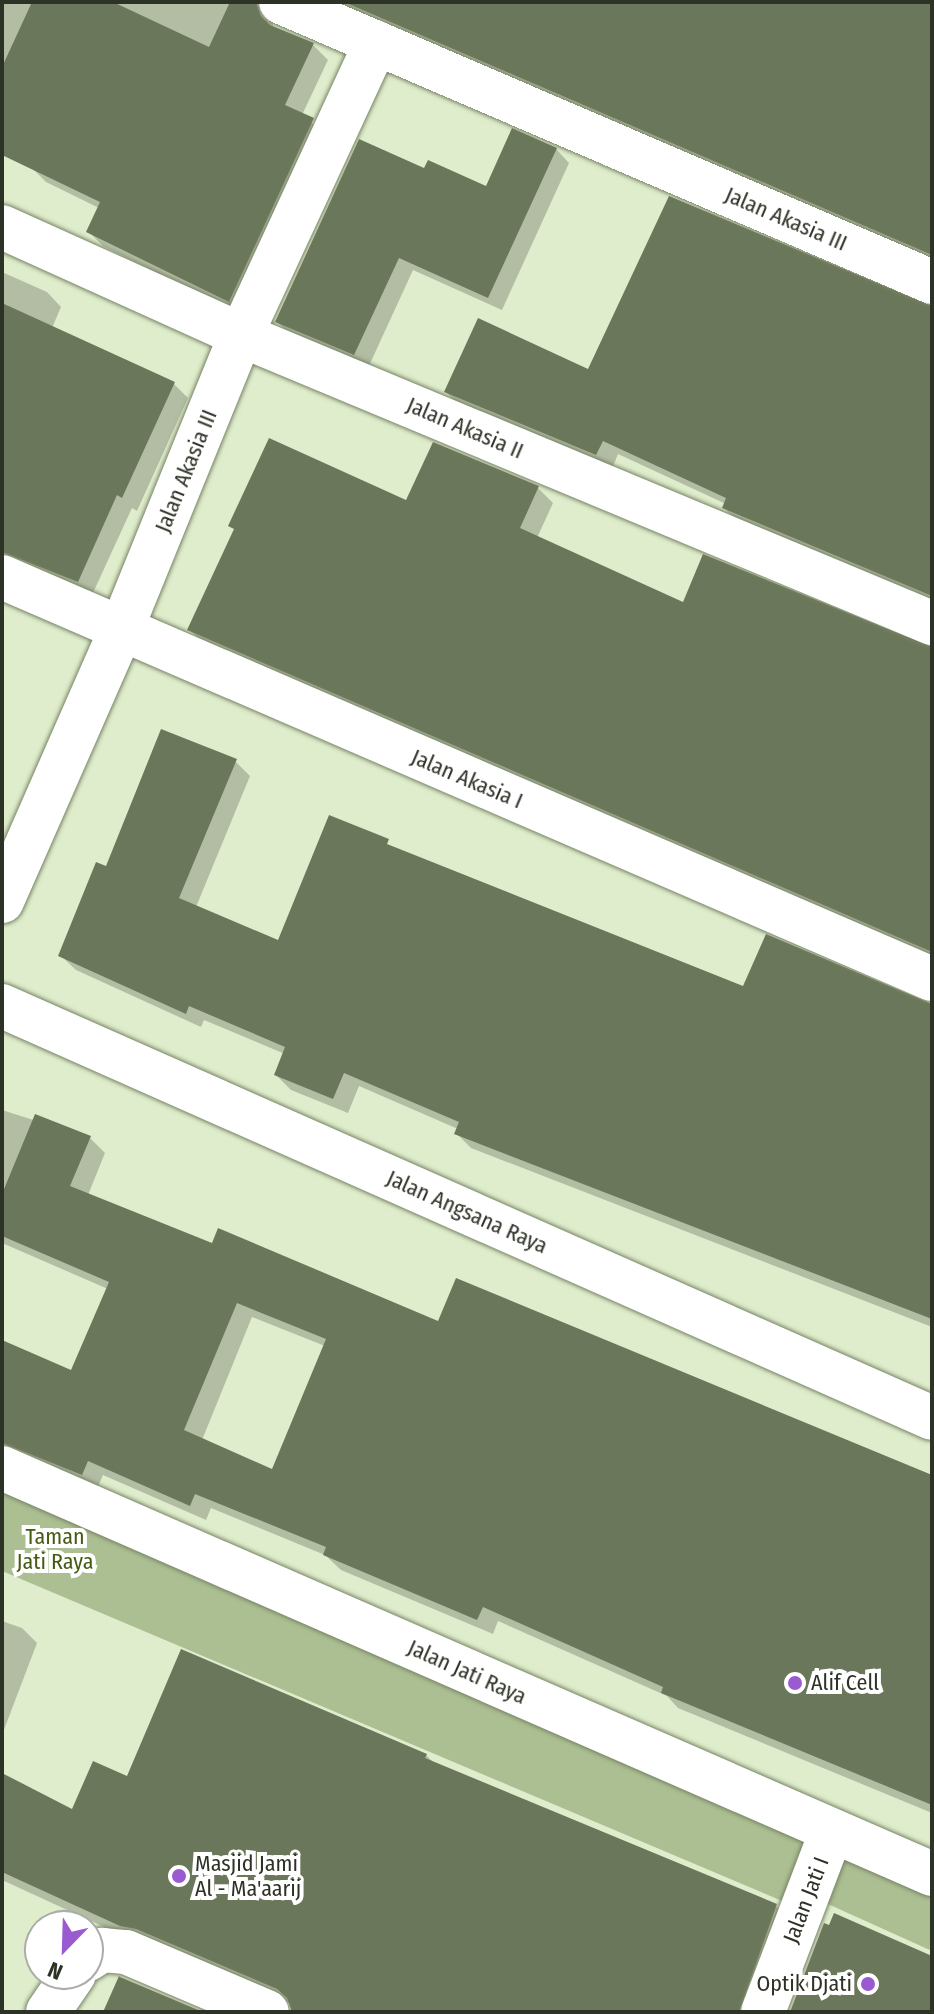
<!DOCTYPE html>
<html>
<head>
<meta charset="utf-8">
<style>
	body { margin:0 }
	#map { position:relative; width:934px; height:2014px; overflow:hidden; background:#dfedcc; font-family:"Fira Sans Condensed",sans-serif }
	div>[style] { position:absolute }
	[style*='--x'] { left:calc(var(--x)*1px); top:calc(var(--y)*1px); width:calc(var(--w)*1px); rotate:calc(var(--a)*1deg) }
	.green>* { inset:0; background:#acbf92 }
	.shadow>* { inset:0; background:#0003 }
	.building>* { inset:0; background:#6b775a }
	.roads { filter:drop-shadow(0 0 2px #778365) drop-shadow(0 0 2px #778365) }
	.street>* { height:44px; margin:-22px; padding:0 22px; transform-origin:22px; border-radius:22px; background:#fff }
	.dots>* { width:22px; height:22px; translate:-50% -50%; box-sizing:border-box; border:4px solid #fff; border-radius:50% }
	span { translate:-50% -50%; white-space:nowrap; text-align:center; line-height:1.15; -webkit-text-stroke:8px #fff; paint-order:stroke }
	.street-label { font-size:22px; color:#2d3226 }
	.park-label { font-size:22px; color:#445c12 }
	.poi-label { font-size:22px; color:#2d3226 }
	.left { translate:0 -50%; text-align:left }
	.right { translate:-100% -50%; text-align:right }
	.frame { position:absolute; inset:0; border:4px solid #2d3226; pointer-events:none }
	.north { position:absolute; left:24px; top:1910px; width:80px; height:80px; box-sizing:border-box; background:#fff; border:2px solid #abada8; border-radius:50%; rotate:203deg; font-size:22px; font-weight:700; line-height:32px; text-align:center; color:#2d3226 }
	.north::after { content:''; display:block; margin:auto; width:28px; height:36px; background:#9a5bd1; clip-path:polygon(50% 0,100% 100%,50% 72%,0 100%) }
</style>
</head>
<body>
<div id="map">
	<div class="green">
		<div style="clip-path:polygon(2px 1479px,819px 1841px,794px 1906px,2px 1571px)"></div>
		<div style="clip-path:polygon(839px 1846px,932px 1885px,932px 1951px,819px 1900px)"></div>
	</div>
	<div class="shadow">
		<div style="clip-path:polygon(2px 2px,277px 2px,272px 8px,273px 28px,313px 45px,328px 60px,302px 115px,327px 135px,244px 316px,103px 246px,88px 231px,99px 208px,46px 182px,31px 167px,2px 152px)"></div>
		<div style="clip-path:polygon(328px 2px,932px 2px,932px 262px)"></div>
		<div style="clip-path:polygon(556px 149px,569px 163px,502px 310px,413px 270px,368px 368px,291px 335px,277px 322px,487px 188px)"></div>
		<div style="clip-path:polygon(2px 272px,47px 292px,61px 307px,52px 328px,174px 384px,188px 398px,137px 511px,132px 508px,92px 595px,2px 566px)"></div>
		<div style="clip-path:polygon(932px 308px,932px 603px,739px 523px,724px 508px,726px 504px,618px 454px,612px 469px,461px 407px,446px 392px,589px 371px)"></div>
		<div style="clip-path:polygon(538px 488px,553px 503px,537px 538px,684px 604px,932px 649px,932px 959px,204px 644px,189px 629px,407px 503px)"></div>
		<div style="clip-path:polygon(235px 761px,250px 776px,196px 907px,279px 943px,390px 847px,744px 988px,932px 1005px,932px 1327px,471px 1148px,456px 1133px,458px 1129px,359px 1086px,348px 1113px,291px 1090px,276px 1075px,285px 1054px,204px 1020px,201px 1027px,76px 970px,60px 955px,107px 868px)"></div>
		<div style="clip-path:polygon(evenodd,2px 1110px,90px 1138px,105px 1153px,88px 1195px,214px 1245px,439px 1324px,932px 1478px,932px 1813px,678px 1708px,667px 1696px,498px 1621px,493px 1634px,341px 1570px,325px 1555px,211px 1508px,206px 1520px,103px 1475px,97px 1489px,2px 1466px,2px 1342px,72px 1373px,108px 1289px,2px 1243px,2px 1110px,252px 1317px,325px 1346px,273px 1472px,202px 1440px,252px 1317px)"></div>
		<div style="clip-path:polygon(2px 1621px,22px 1628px,37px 1643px,2px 1735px)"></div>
		<div style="clip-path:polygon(426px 1755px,436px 1765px,776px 1906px,793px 1923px,760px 2012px,293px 2012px,292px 2004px,155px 1946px,139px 1943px,2px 1880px,2px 1827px,72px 1811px,128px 1779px)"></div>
	</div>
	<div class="building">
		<div style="clip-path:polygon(32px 2px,113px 2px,209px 47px,230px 2px,256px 2px,261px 16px,270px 25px,314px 43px,285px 105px,314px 118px,229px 302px,86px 232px,100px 202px,2px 155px,2px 67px)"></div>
		<div style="clip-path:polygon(344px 2px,932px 2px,932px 255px)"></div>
		<div style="clip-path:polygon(512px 128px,557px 148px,488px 298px,399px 258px,354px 355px,275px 322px,359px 139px,424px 168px,428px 160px,486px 186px)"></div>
		<div style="clip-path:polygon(669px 196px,932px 306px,932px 596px,722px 508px,726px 498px,603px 441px,596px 455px,444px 392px,478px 318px,588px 369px)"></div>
		<div style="clip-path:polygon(2px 303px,175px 382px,122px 498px,117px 495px,78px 582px,2px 552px)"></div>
		<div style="clip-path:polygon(269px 438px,406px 500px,433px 442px,539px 486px,520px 528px,683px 602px,703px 554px,932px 647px,932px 952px,187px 630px,234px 529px,228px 526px)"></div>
		<div style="clip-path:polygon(161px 729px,237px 759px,179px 898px,278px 940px,329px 815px,389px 839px,387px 844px,743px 986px,766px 934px,932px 1004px,932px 1319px,454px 1134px,459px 1122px,344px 1073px,333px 1099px,274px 1075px,285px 1047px,189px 1006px,186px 1014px,58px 956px,96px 862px,106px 866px)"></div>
		<div style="clip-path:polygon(evenodd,35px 1114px,91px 1136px,70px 1186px,212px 1243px,218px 1228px,438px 1321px,456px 1278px,932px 1475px,932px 1805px,661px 1693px,663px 1687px,483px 1607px,477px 1620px,323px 1555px,326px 1547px,195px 1494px,190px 1506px,88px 1461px,82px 1475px,2px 1443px,2px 1340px,71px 1370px,109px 1282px,2px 1236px,2px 1194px,35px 1114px,237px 1303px,326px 1339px,272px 1469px,184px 1430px,237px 1303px)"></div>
		<div style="clip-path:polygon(181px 1649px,427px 1754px,425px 1758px,777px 1904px,739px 2012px,292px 2012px,287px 1998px,277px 1989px,136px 1929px,120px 1926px,2px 1872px,2px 1773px,72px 1809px,93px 1761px,127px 1776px)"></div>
		<div style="clip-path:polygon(834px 1913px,932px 1956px,932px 2012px,790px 2012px,824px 1923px,829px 1925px)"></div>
		<div style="clip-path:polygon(119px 1976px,120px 1977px,203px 2012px,103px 2012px)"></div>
	</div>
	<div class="roads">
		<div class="street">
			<div style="--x:281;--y:2;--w:709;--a:23.27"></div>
			<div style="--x:2;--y:227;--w:262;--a:24.3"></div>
			<div style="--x:241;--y:335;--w:749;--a:22.63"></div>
			<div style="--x:2;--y:577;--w:1013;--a:23.38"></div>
			<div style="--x:2;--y:901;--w:296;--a:-66.3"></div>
			<div style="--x:121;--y:630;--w:318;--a:-67.9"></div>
			<div style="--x:241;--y:335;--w:322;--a:-65.2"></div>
			<div style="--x:2;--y:1006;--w:1017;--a:23.89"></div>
			<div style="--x:2;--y:1468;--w:1015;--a:23.58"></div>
			<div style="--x:88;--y:1959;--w:17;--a:-33"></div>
			<div style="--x:102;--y:1950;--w:24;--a:5"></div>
			<div style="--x:126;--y:1952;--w:153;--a:23.1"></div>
			<div style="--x:48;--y:2012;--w:46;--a:-55.6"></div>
			<div style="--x:763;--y:2012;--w:191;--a:-69.2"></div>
		</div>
	</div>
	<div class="dots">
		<div style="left:795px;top:1683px;background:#9a5bd1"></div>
		<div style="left:179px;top:1876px;background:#9a5bd1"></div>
		<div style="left:868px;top:1984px;background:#9a5bd1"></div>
	</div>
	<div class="street-label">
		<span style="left:786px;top:219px;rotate:23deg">Jalan Akasia III</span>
		<span style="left:465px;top:428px;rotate:23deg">Jalan Akasia II</span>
		<span style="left:186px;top:471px;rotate:-68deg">Jalan Akasia III</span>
		<span style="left:467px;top:779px;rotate:23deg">Jalan Akasia I</span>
		<span style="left:467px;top:1212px;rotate:24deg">Jalan Angsana Raya</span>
		<span style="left:467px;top:1672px;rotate:24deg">Jalan Jati Raya</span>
		<span style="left:806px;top:1900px;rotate:-69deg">Jalan Jati I</span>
	</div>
	<div class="park-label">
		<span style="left:55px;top:1549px">Taman<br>Jati Raya</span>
	</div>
	<div class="poi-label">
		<span class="left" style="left:811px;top:1683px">Alif Cell</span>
		<span class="left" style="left:195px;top:1876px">Masjid Jami<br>Al - Ma'aarij</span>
		<span class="right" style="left:852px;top:1984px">Optik Djati</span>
	</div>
	<div class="frame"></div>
	<div class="north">N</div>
</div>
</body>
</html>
